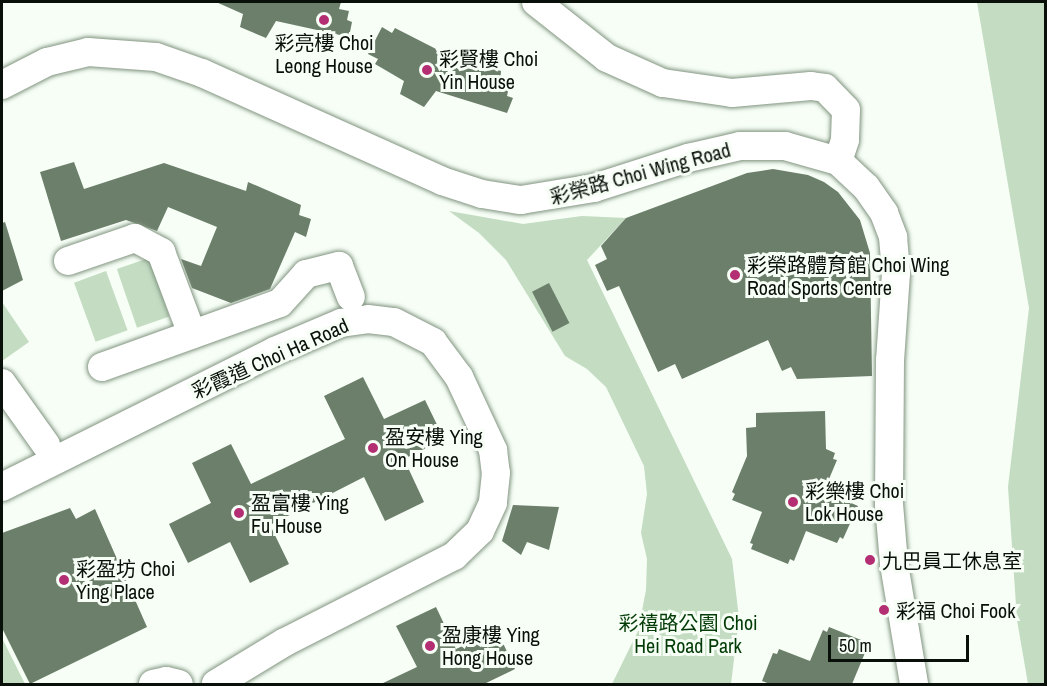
<!DOCTYPE html>
<html>
<head>
<meta charset="utf-8">
<style>
	body { margin:0 }
	#map { position:relative; width:1047px; height:686px; overflow:hidden; background:#f6fef5; font-family:"Archivo Narrow","Noto Sans TC",sans-serif }
	div>[style] { position:absolute }
	[style*='--x'] { left:calc(var(--x)*1px); top:calc(var(--y)*1px); width:calc(var(--w)*1px); rotate:calc(var(--a)*1deg) }
	.green>* { inset:0; background:#c3dcc2; transform-origin:0 0 }
	.building>* { inset:0; background:#6c7f6b; transform-origin:0 0 }
	.roads { filter:drop-shadow(0 0 2px #819480) drop-shadow(0 0 2px #819480) }
	.minor>* { height:28px; margin:-14px; padding:0 14px; transform-origin:14px; border-radius:14px; background:#fff }
	.dots>* { width:16px; height:16px; translate:-50% -50%; box-sizing:border-box; border:3px solid #f6fef5; border-radius:50% }
	span { translate:-50% -50%; white-space:nowrap; text-align:center; line-height:1.15; -webkit-text-stroke:6px #f6fef5; paint-order:stroke }
	.poi-label { font-size:20px; color:#091009 }
	.left { translate:0 -50%; text-align:left }
	.street-label { font-size:20px; color:#091009 }
	.park-label { font-size:20px; color:#033b07 }
	.frame { position:absolute; inset:0; border:3px solid #091009; pointer-events:none }
	.scale { position:absolute; left:828px; top:635px; width:141px; height:27px; box-sizing:border-box; border:3px solid #091009; border-top:0; padding-left:8px; font-size:18px; line-height:21px; white-space:nowrap; color:#091009; -webkit-text-stroke:4px #f6fef5; paint-order:stroke }
</style>
</head>
<body>
<div id="map">
	<div class="green">
		<div style="clip-path:polygon(977px 2px,1045px 2px,1045px 684px,1028px 684px,1017px 620px,1008px 487px,1029px 308px)"></div>
		<div style="clip-path:polygon(449px 211px,523px 224px,582px 216px,626px 218px,587px 260px,732px 559px,739px 618px,731px 684px,612px 684px,638px 631px,646px 590px,647px 559px,641px 533px,647px 494px,644px 466px,606px 387px,587px 369px,565px 356px,506px 260px,479px 233px)"></div>
		<div style="left:149px;top:258px;width:62px;height:34px;rotate:71deg"></div>
		<div style="left:106px;top:271px;width:63px;height:34px;rotate:70deg"></div>
		<div style="clip-path:polygon(2px 302px,29px 342px,2px 361px)"></div>
		<div style="clip-path:polygon(2px 638px,25px 684px,2px 684px)"></div>
	</div>
	<div class="building">
		<div style="clip-path:polygon(216px 2px,341px 2px,339px 9px,349px 11px,347px 20px,352px 22px,349px 37px,276px 21px,266px 38px,240px 27px,243px 14px)"></div>
		<div style="clip-path:polygon(382px 27px,392px 33px,395px 28px,442px 52px,501px 71px,500px 84px,509px 87px,507px 96px,513px 98px,507px 113px,436px 91px,424px 107px,400px 94px,404px 81px,375px 64px,378px 59px,368px 54px)"></div>
		<div style="clip-path:polygon(74px 162px,84px 189px,164px 163px,246px 191px,248px 182px,301px 205px,299px 215px,311px 219px,306px 237px,295px 232px,270px 289px,231px 303px,192px 288px,181px 259px,201px 266px,217px 227px,168px 207px,157px 231px,126px 220px,61px 241px,40px 172px)"></div>
		<div style="clip-path:polygon(773px 169px,808px 175px,824px 182px,838px 192px,860px 220px,870px 253px,872px 376px,797px 379px,791px 367px,782px 371px,768px 340px,682px 379px,675px 364px,658px 372px,619px 286px,607px 291px,595px 265px,607px 259px,601px 246px,626px 218px,747px 173px)"></div>
		<div style="clip-path:polygon(5px 222px,23px 280px,2px 291px,2px 223px)"></div>
		<div style="left:549px;top:283px;width:45px;height:19px;rotate:63deg"></div>
		<div style="clip-path:polygon(363px 377px,384px 419px,425px 400px,444px 439px,404px 459px,424px 502px,385px 521px,364px 477px,270px 525px,289px 564px,250px 583px,230px 542px,188px 563px,169px 524px,211px 503px,192px 463px,231px 444px,251px 484px,345px 439px,324px 396px)"></div>
		<div style="clip-path:polygon(825px 411px,826px 449px,835px 453px,833px 459px,837px 460px,824px 491px,858px 506px,843px 539px,840px 537px,837px 543px,806px 531px,794px 561px,790px 559px,788px 564px,751px 549px,753px 544px,750px 543px,762px 512px,732px 500px,735px 494px,732px 492px,747px 456px,746px 428px,756px 427px,756px 413px)"></div>
		<div style="clip-path:polygon(513px 505px,559px 507px,549px 550px,527px 542px,521px 555px,502px 541px)"></div>
		<div style="clip-path:polygon(70px 508px,76px 519px,95px 509px,147px 627px,30px 684px,2px 628px,2px 533px)"></div>
		<div style="clip-path:polygon(436px 607px,456px 649px,497px 630px,515px 669px,484px 684px,381px 684px,417px 667px,396px 626px)"></div>
		<div style="clip-path:polygon(829px 627px,866px 642px,864px 647px,867px 648px,852px 684px,770px 684px,762px 681px,773px 653px,777px 654px,779px 649px,810px 661px,823px 630px,827px 632px)"></div>
	</div>
	<div class="roads">
		<div class="minor">
			<div style="--x:536;--y:2;--w:90;--a:38.3"></div>
			<div style="--x:607;--y:58;--w:61;--a:24.1"></div>
			<div style="--x:663;--y:83;--w:70;--a:8.2"></div>
			<div style="--x:732;--y:93;--w:79;--a:-5.1"></div>
			<div style="--x:811;--y:86;--w:14;--a:8"></div>
			<div style="--x:825;--y:88;--w:30;--a:46"></div>
			<div style="--x:846;--y:110;--w:30;--a:92"></div>
			<div style="--x:845;--y:140;--w:22;--a:108"></div>
			<div style="--x:2;--y:85;--w:51;--a:-27.1"></div>
			<div style="--x:47;--y:62;--w:42;--a:-13.7"></div>
			<div style="--x:88;--y:52;--w:68;--a:4.2"></div>
			<div style="--x:156;--y:57;--w:49;--a:19.2"></div>
			<div style="--x:202;--y:73;--w:263;--a:24.2"></div>
			<div style="--x:442;--y:181;--w:42;--a:18"></div>
			<div style="--x:482;--y:194;--w:39;--a:9"></div>
			<div style="--x:521;--y:200;--w:74;--a:-9.3"></div>
			<div style="--x:594;--y:188;--w:99;--a:-17.7"></div>
			<div style="--x:688;--y:158;--w:53;--a:-13"></div>
			<div style="--x:740;--y:146;--w:45;--a:0"></div>
			<div style="--x:785;--y:146;--w:55;--a:15.8"></div>
			<div style="--x:838;--y:161;--w:38;--a:43"></div>
			<div style="--x:866;--y:187;--w:32;--a:55"></div>
			<div style="--x:884;--y:213;--w:26;--a:69"></div>
			<div style="--x:893;--y:237;--w:36;--a:85"></div>
			<div style="--x:896;--y:273;--w:87;--a:93.9"></div>
			<div style="--x:890;--y:360;--w:144;--a:90.4"></div>
			<div style="--x:889;--y:504;--w:60;--a:85.2"></div>
			<div style="--x:894;--y:564;--w:122;--a:80.5"></div>
			<div style="--x:68;--y:261;--w:71;--a:-18.9"></div>
			<div style="--x:135;--y:238;--w:30;--a:28"></div>
			<div style="--x:161;--y:252;--w:88;--a:69.3"></div>
			<div style="--x:102;--y:367;--w:189;--a:-19.8"></div>
			<div style="--x:280;--y:303;--w:39;--a:-48"></div>
			<div style="--x:306;--y:274;--w:34;--a:-14"></div>
			<div style="--x:339;--y:266;--w:33;--a:69"></div>
			<div style="--x:2;--y:383;--w:76;--a:54.6"></div>
			<div style="--x:2;--y:487;--w:305;--a:-26.5"></div>
			<div style="--x:275;--y:351;--w:72;--a:-23"></div>
			<div style="--x:341;--y:323;--w:27;--a:-8"></div>
			<div style="--x:368;--y:319;--w:26;--a:7"></div>
			<div style="--x:394;--y:322;--w:44;--a:27.1"></div>
			<div style="--x:433;--y:342;--w:44;--a:53.4"></div>
			<div style="--x:459;--y:377;--w:81;--a:65"></div>
			<div style="--x:493;--y:450;--w:23;--a:83"></div>
			<div style="--x:496;--y:473;--w:30;--a:96"></div>
			<div style="--x:493;--y:503;--w:31;--a:115"></div>
			<div style="--x:480;--y:531;--w:36;--a:136"></div>
			<div style="--x:454;--y:556;--w:190;--a:153"></div>
			<div style="--x:285;--y:642;--w:81;--a:148.7"></div>
			<div style="--x:153;--y:684;--w:13;--a:-13"></div>
			<div style="--x:166;--y:681;--w:13;--a:13"></div>
		</div>
	</div>
	<div class="dots">
		<div style="left:324px;top:20px;background:#b42e73"></div>
		<div style="left:427px;top:70px;background:#b42e73"></div>
		<div style="left:735px;top:275px;background:#b42e73"></div>
		<div style="left:373px;top:448px;background:#b42e73"></div>
		<div style="left:793px;top:502px;background:#b42e73"></div>
		<div style="left:239px;top:513px;background:#b42e73"></div>
		<div style="left:870px;top:560px;background:#b42e73"></div>
		<div style="left:64px;top:580px;background:#b42e73"></div>
		<div style="left:884px;top:610px;background:#b42e73"></div>
		<div style="left:430px;top:646px;background:#b42e73"></div>
	</div>
	<div class="poi-label">
		<span style="left:324px;top:54px">彩亮樓 Choi<br>Leong House</span>
		<span class="left" style="left:439px;top:70px">彩賢樓 Choi<br>Yin House</span>
		<span class="left" style="left:747px;top:276px">彩榮路體育館 Choi Wing<br>Road Sports Centre</span>
		<span class="left" style="left:385px;top:448px">盈安樓 Ying<br>On House</span>
		<span class="left" style="left:805px;top:502px">彩樂樓 Choi<br>Lok House</span>
		<span class="left" style="left:251px;top:514px">盈富樓 Ying<br>Fu House</span>
		<span class="left" style="left:882px;top:560px">九巴員工休息室</span>
		<span class="left" style="left:76px;top:580px">彩盈坊 Choi<br>Ying Place</span>
		<span class="left" style="left:896px;top:610px">彩福 Choi Fook</span>
		<span class="left" style="left:442px;top:646px">盈康樓 Ying<br>Hong House</span>
	</div>
	<div class="street-label">
		<span style="left:640px;top:173px;rotate:-15deg">彩榮路 Choi Wing Road</span>
		<span style="left:270px;top:358px;rotate:-24deg">彩霞道 Choi Ha Road</span>
	</div>
	<div class="park-label">
		<span style="left:688px;top:634px">彩禧路公園 Choi<br>Hei Road Park</span>
	</div>
	<div class="frame"></div>
	<div class="scale">50 m</div>
</div>
</body>
</html>
